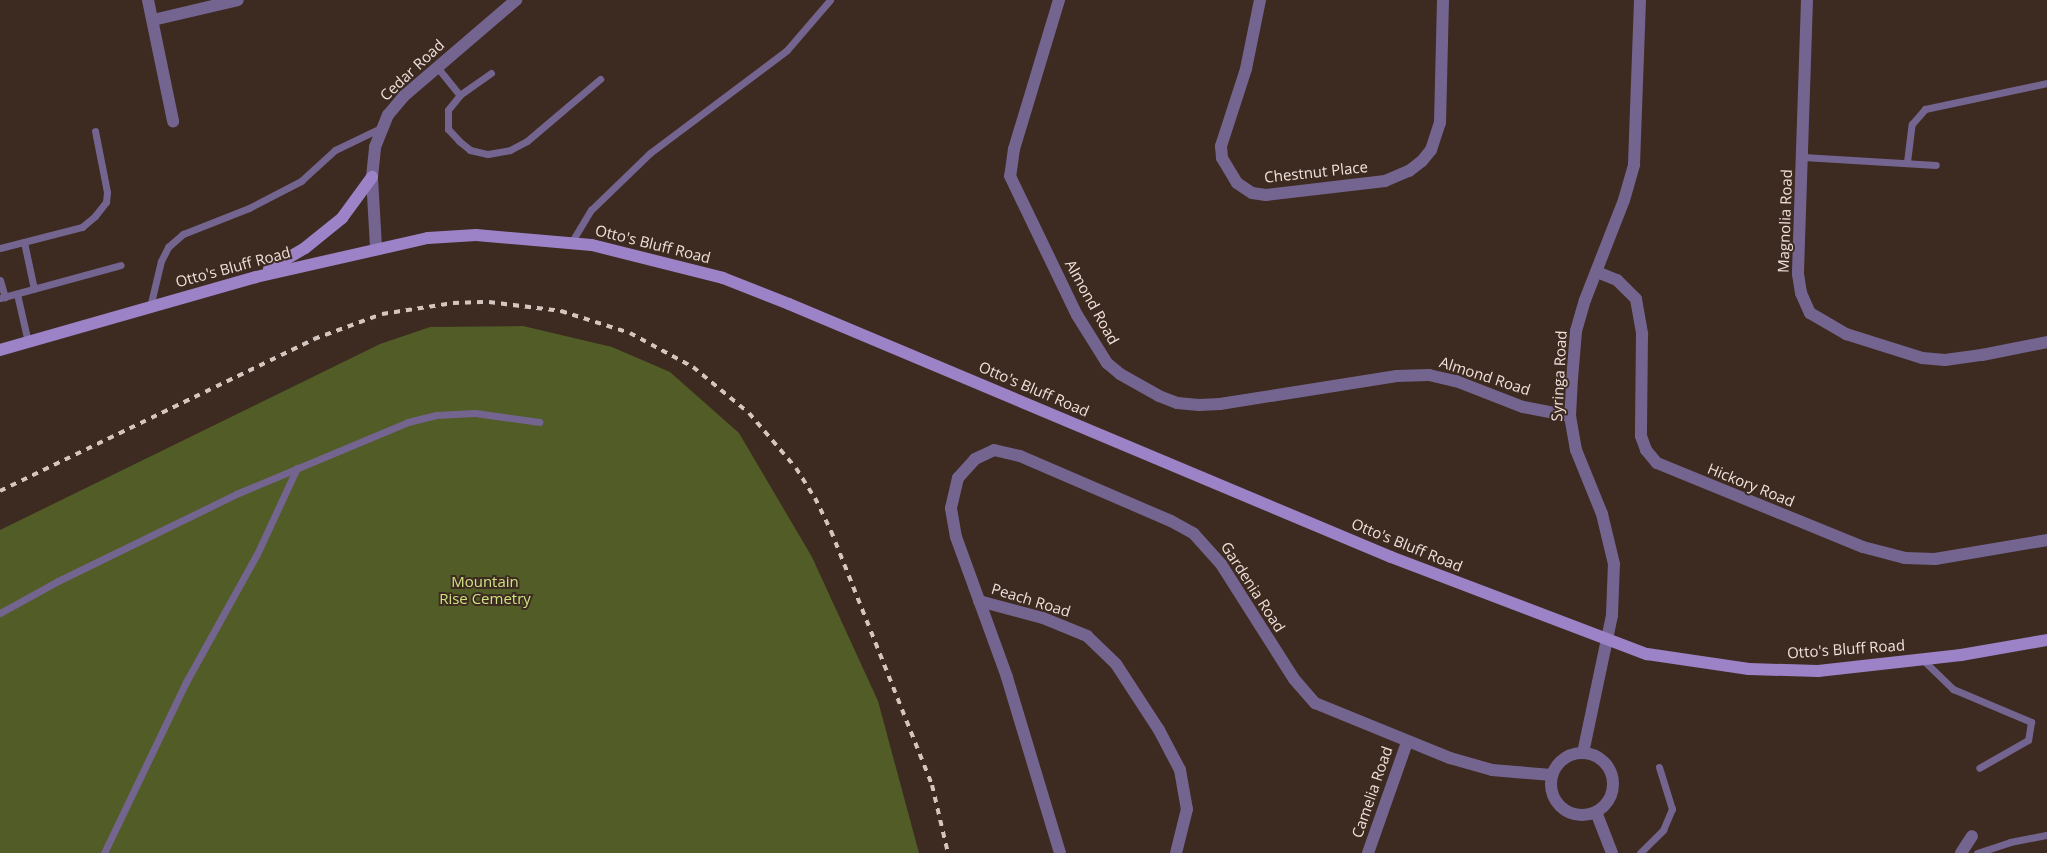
<!DOCTYPE html>
<html>
<head>
<meta charset="utf-8">
<style>
	body { margin:0 }
	#map { position:relative; width:2047px; height:853px; overflow:hidden; background:#3d2a20; font-family:"Open Sans",sans-serif }
	div>[style] { position:absolute }
	[style*='--x'] { left:calc(var(--x)*1px); top:calc(var(--y)*1px); width:calc(var(--w)*1px); rotate:calc(var(--a)*1deg) }
	.green>* { inset:0; background:#515c26 }
	.lane>* { height:7px; margin:-3.5px; padding:0 3.5px; transform-origin:3.5px; border-radius:3.5px; background:#746590 }
	.street>* { height:12px; margin:-6px; padding:0 6px; transform-origin:6px; border-radius:6px; background:#746590 }
	.street>.ring { margin:-6px; padding:0; box-sizing:content-box; background:none; border:12px solid #746590; border-radius:50% }
	.secondary>* { height:12px; margin:-6px; padding:0 6px; transform-origin:6px; border-radius:6px; background:#9c82c7 }
	.rail>* { height:4px; margin-top:-2px; transform-origin:0; background:repeating-linear-gradient(90deg,#d4c6bf 0 6px,transparent 0 12px) }
	span { translate:-50% -50%; white-space:nowrap; text-align:center; line-height:1.15; -webkit-text-stroke:4px #3d2a20; paint-order:stroke }
	.street-label { font-size:15px; color:#eee1db }
	.park-label { font-size:15px; color:#cee283 }
</style>
</head>
<body>
<div id="map">
	<div class="green">
		<div style="clip-path:polygon(523px 326px,612px 347px,670px 372px,739px 433px,812px 557px,878px 701px,919px 853px,0 853px,0 530px,380px 344px,430px 327px)"></div>
	</div>
	<div class="lane">
		<div style="--x:437;--y:67;--w:36;--a:51"></div>
		<div style="--x:491;--y:73;--w:38;--a:145"></div>
		<div style="--x:460;--y:95;--w:19;--a:129"></div>
		<div style="--x:448;--y:110;--w:19;--a:90"></div>
		<div style="--x:448;--y:129;--w:16;--a:47"></div>
		<div style="--x:459;--y:141;--w:14;--a:39"></div>
		<div style="--x:470;--y:150;--w:18;--a:13"></div>
		<div style="--x:488;--y:154;--w:22;--a:-10"></div>
		<div style="--x:510;--y:150;--w:19;--a:-28"></div>
		<div style="--x:527;--y:141;--w:96;--a:-40.3"></div>
		<div style="--x:1803;--y:157;--w:133;--a:3.4"></div>
		<div style="--x:1907;--y:162;--w:38;--a:-83"></div>
		<div style="--x:1912;--y:124;--w:20;--a:-49"></div>
		<div style="--x:1925;--y:109;--w:125;--a:-12"></div>
		<div style="--x:24;--y:242;--w:48;--a:78"></div>
		<div style="--x:571;--y:243;--w:39;--a:-59"></div>
		<div style="--x:591;--y:210;--w:82;--a:-44"></div>
		<div style="--x:650;--y:153;--w:171;--a:-36.9"></div>
		<div style="--x:787;--y:50;--w:66;--a:-49.3"></div>
		<div style="--x:0;--y:248;--w:85;--a:-14.4"></div>
		<div style="--x:82;--y:227;--w:17;--a:-40"></div>
		<div style="--x:95;--y:216;--w:18;--a:-52"></div>
		<div style="--x:106;--y:202;--w:10;--a:-84"></div>
		<div style="--x:107;--y:192;--w:62;--a:-101.1"></div>
		<div style="--x:0;--y:280;--w:18;--a:74"></div>
		<div style="--x:17;--y:294;--w:49;--a:77.1"></div>
		<div style="--x:0;--y:298;--w:125;--a:-15.3"></div>
		<div style="--x:150;--y:307;--w:47;--a:-76.6"></div>
		<div style="--x:161;--y:261;--w:16;--a:-63"></div>
		<div style="--x:168;--y:247;--w:20;--a:-41"></div>
		<div style="--x:183;--y:234;--w:71;--a:-21.5"></div>
		<div style="--x:249;--y:208;--w:59;--a:-27.4"></div>
		<div style="--x:301;--y:181;--w:46;--a:-42.4"></div>
		<div style="--x:335;--y:150;--w:51;--a:-25.6"></div>
		<div style="--x:0;--y:613;--w:66;--a:-28.9"></div>
		<div style="--x:58;--y:581;--w:198;--a:-26"></div>
		<div style="--x:236;--y:494;--w:186;--a:-22.7"></div>
		<div style="--x:408;--y:422;--w:29;--a:-14"></div>
		<div style="--x:436;--y:415;--w:39;--a:-3"></div>
		<div style="--x:475;--y:413;--w:65;--a:8"></div>
		<div style="--x:1923;--y:660;--w:42;--a:44"></div>
		<div style="--x:1953;--y:689;--w:85;--a:22.9"></div>
		<div style="--x:2031;--y:722;--w:18;--a:99"></div>
		<div style="--x:2028;--y:740;--w:56;--a:150.3"></div>
		<div style="--x:104;--y:853;--w:190;--a:-64.4"></div>
		<div style="--x:186;--y:682;--w:146;--a:-61"></div>
		<div style="--x:257;--y:554;--w:95;--a:-65.1"></div>
		<div style="--x:1640;--y:853;--w:33;--a:-45"></div>
		<div style="--x:1663;--y:830;--w:23;--a:-67"></div>
		<div style="--x:1672;--y:809;--w:44;--a:-107.2"></div>
		<div style="--x:1977;--y:853;--w:35;--a:-18"></div>
		<div style="--x:2010;--y:842;--w:38;--a:-11"></div>
	</div>
	<div class="street">
		<div style="--x:148;--y:0;--w:124;--a:78.3"></div>
		<div style="--x:1059;--y:0;--w:156;--a:106.8"></div>
		<div style="--x:1014;--y:149;--w:27;--a:98"></div>
		<div style="--x:1010;--y:176;--w:154;--a:64.3"></div>
		<div style="--x:1077;--y:315;--w:57;--a:58"></div>
		<div style="--x:1107;--y:363;--w:17;--a:40"></div>
		<div style="--x:1120;--y:374;--w:45;--a:29.4"></div>
		<div style="--x:1159;--y:396;--w:19;--a:21"></div>
		<div style="--x:1177;--y:403;--w:22;--a:5"></div>
		<div style="--x:1199;--y:405;--w:21;--a:-3"></div>
		<div style="--x:1220;--y:404;--w:179;--a:-9"></div>
		<div style="--x:1397;--y:376;--w:32;--a:-2"></div>
		<div style="--x:1429;--y:375;--w:28;--a:13"></div>
		<div style="--x:1456;--y:381;--w:72;--a:21.2"></div>
		<div style="--x:1523;--y:407;--w:48;--a:10.8"></div>
		<div style="--x:1260;--y:0;--w:70;--a:101.5"></div>
		<div style="--x:1246;--y:69;--w:81;--a:108"></div>
		<div style="--x:1221;--y:146;--w:12;--a:85"></div>
		<div style="--x:1222;--y:158;--w:29;--a:59"></div>
		<div style="--x:1237;--y:183;--w:18;--a:34"></div>
		<div style="--x:1252;--y:193;--w:14;--a:8"></div>
		<div style="--x:1266;--y:195;--w:120;--a:-6.7"></div>
		<div style="--x:1385;--y:181;--w:26;--a:-23"></div>
		<div style="--x:1409;--y:171;--w:16;--a:-38"></div>
		<div style="--x:1422;--y:161;--w:14;--a:-51"></div>
		<div style="--x:1431;--y:150;--w:28;--a:-72"></div>
		<div style="--x:1440;--y:123;--w:123;--a:-88.6"></div>
		<div style="--x:1807;--y:0;--w:274;--a:91.9"></div>
		<div style="--x:1798;--y:274;--w:19;--a:81"></div>
		<div style="--x:1801;--y:293;--w:22;--a:66"></div>
		<div style="--x:1810;--y:313;--w:42;--a:30.3"></div>
		<div style="--x:1846;--y:334;--w:80;--a:17.5"></div>
		<div style="--x:1922;--y:358;--w:23;--a:5"></div>
		<div style="--x:1945;--y:360;--w:37;--a:-8"></div>
		<div style="--x:1982;--y:355;--w:66;--a:-11.3"></div>
		<div style="--x:153;--y:20;--w:87;--a:-13.2"></div>
		<div style="--x:376;--y:247;--w:70;--a:-93.3"></div>
		<div style="--x:372;--y:177;--w:30;--a:-84"></div>
		<div style="--x:375;--y:147;--w:35;--a:-68"></div>
		<div style="--x:388;--y:115;--w:25;--a:-50"></div>
		<div style="--x:404;--y:96;--w:148;--a:-40.6"></div>
		<div style="--x:1597;--y:272;--w:22;--a:22"></div>
		<div style="--x:1617;--y:280;--w:27;--a:45"></div>
		<div style="--x:1636;--y:299;--w:36;--a:80"></div>
		<div style="--x:1642;--y:334;--w:102;--a:90.6"></div>
		<div style="--x:1641;--y:436;--w:15;--a:70"></div>
		<div style="--x:1646;--y:450;--w:17;--a:50"></div>
		<div style="--x:1657;--y:463;--w:222;--a:22.2"></div>
		<div style="--x:1863;--y:547;--w:43;--a:14.7"></div>
		<div style="--x:1905;--y:558;--w:30;--a:2"></div>
		<div style="--x:1935;--y:559;--w:114;--a:-9.6"></div>
		<div style="--x:979;--y:601;--w:66;--a:14.9"></div>
		<div style="--x:1043;--y:618;--w:48;--a:22.2"></div>
		<div style="--x:1087;--y:636;--w:40;--a:44"></div>
		<div style="--x:1116;--y:664;--w:79;--a:56.9"></div>
		<div style="--x:1159;--y:730;--w:45;--a:62.3"></div>
		<div style="--x:1180;--y:770;--w:40;--a:80"></div>
		<div style="--x:1187;--y:809;--w:45;--a:104"></div>
		<div style="--x:1583;--y:753;--w:141;--a:-78.1"></div>
		<div style="--x:1612;--y:615;--w:51;--a:-87.8"></div>
		<div style="--x:1614;--y:564;--w:51;--a:-103.5"></div>
		<div style="--x:1602;--y:514;--w:69;--a:-112.1"></div>
		<div style="--x:1576;--y:450;--w:35;--a:-100"></div>
		<div style="--x:1570;--y:416;--w:37;--a:-87"></div>
		<div style="--x:1572;--y:379;--w:48;--a:-85.2"></div>
		<div style="--x:1576;--y:331;--w:32;--a:-74"></div>
		<div style="--x:1585;--y:300;--w:107;--a:-68.7"></div>
		<div style="--x:1624;--y:200;--w:37;--a:-74"></div>
		<div style="--x:1634;--y:164;--w:164;--a:-87.9"></div>
		<div class="ring" style="left:1551px;top:753px;width:50px;height:50px"></div>
		<div style="--x:1596;--y:812;--w:44;--a:68.7"></div>
		<div style="--x:1060;--y:853;--w:184;--a:-106.8"></div>
		<div style="--x:1007;--y:677;--w:149;--a:-110"></div>
		<div style="--x:956;--y:537;--w:29;--a:-100"></div>
		<div style="--x:951;--y:508;--w:31;--a:-77"></div>
		<div style="--x:958;--y:478;--w:25;--a:-48"></div>
		<div style="--x:975;--y:459;--w:21;--a:-25"></div>
		<div style="--x:994;--y:450;--w:27;--a:13"></div>
		<div style="--x:1020;--y:456;--w:164;--a:23.3"></div>
		<div style="--x:1171;--y:521;--w:26;--a:29"></div>
		<div style="--x:1194;--y:534;--w:40;--a:48"></div>
		<div style="--x:1221;--y:564;--w:136;--a:57.6"></div>
		<div style="--x:1294;--y:679;--w:32;--a:49"></div>
		<div style="--x:1315;--y:703;--w:146;--a:22.2"></div>
		<div style="--x:1450;--y:758;--w:44;--a:15.9"></div>
		<div style="--x:1492;--y:770;--w:60;--a:4.8"></div>
		<div style="--x:1368;--y:853;--w:118;--a:-70.6"></div>
		<div style="--x:1961;--y:853;--w:20;--a:-57"></div>
	</div>
	<div class="secondary">
		<div style="--x:269;--y:269;--w:42;--a:-30.3"></div>
		<div style="--x:305;--y:248;--w:48;--a:-39"></div>
		<div style="--x:342;--y:218;--w:51;--a:-53.8"></div>
		<div style="--x:0;--y:350;--w:266;--a:-15.9"></div>
		<div style="--x:256;--y:277;--w:176;--a:-12.8"></div>
		<div style="--x:428;--y:238;--w:48;--a:-3.6"></div>
		<div style="--x:476;--y:235;--w:116;--a:4.9"></div>
		<div style="--x:592;--y:245;--w:135;--a:14.1"></div>
		<div style="--x:723;--y:278;--w:71;--a:21.5"></div>
		<div style="--x:789;--y:304;--w:653;--a:22.8"></div>
		<div style="--x:1391;--y:557;--w:274;--a:20.8"></div>
		<div style="--x:1647;--y:654;--w:103;--a:8.4"></div>
		<div style="--x:1749;--y:669;--w:69;--a:1.7"></div>
		<div style="--x:1818;--y:671;--w:144;--a:-6.4"></div>
		<div style="--x:1961;--y:655;--w:87;--a:-9.9"></div>
	</div>
	<div class="rail">
		<div style="--x:0;--y:491;--w:349;--a:-25.8"></div>
		<div style="--x:314;--y:339;--w:72;--a:-20.2"></div>
		<div style="--x:382;--y:314;--w:72;--a:-8.8"></div>
		<div style="--x:453;--y:303;--w:36;--a:-2"></div>
		<div style="--x:489;--y:302;--w:73;--a:7.1"></div>
		<div style="--x:561;--y:311;--w:72;--a:17.7"></div>
		<div style="--x:630;--y:333;--w:72;--a:28.4"></div>
		<div style="--x:693;--y:367;--w:72;--a:39.4"></div>
		<div style="--x:749;--y:413;--w:72;--a:49.5"></div>
		<div style="--x:796;--y:468;--w:36;--a:58"></div>
		<div style="--x:815;--y:498;--w:37;--a:64"></div>
		<div style="--x:831;--y:531;--w:273;--a:68.3"></div>
		<div style="--x:932;--y:785;--w:70;--a:76.8"></div>
	</div>
	<div class="street-label">
		<span style="left:412px;top:70px;rotate:-43deg">Cedar Road</span>
		<span style="left:1316px;top:172px;rotate:-6deg">Chestnut Place</span>
		<span style="left:1785px;top:221px;rotate:-88deg">Magnolia Road</span>
		<span style="left:653px;top:244px;rotate:14deg">Otto's Bluff Road</span>
		<span style="left:233px;top:267px;rotate:-15deg">Otto's Bluff Road</span>
		<span style="left:1092px;top:302px;rotate:61deg">Almond Road</span>
		<span style="left:1485px;top:376px;rotate:18deg">Almond Road</span>
		<span style="left:1559px;top:376px;rotate:-87deg">Syringa Road</span>
		<span style="left:1034px;top:389px;rotate:23deg">Otto's Bluff Road</span>
		<span style="left:1751px;top:485px;rotate:22deg">Hickory Road</span>
		<span style="left:1407px;top:545px;rotate:22deg">Otto's Bluff Road</span>
		<span style="left:1253px;top:587px;rotate:57deg">Gardenia Road</span>
		<span style="left:1031px;top:600px;rotate:17deg">Peach Road</span>
		<span style="left:1846px;top:649px;rotate:-4deg">Otto's Bluff Road</span>
		<span style="left:1372px;top:792px;rotate:-71deg">Camelia Road</span>
	</div>
	<div class="park-label">
		<span style="left:485px;top:590px">Mountain<br>Rise Cemetry</span>
	</div>
</div>
</body>
</html>
